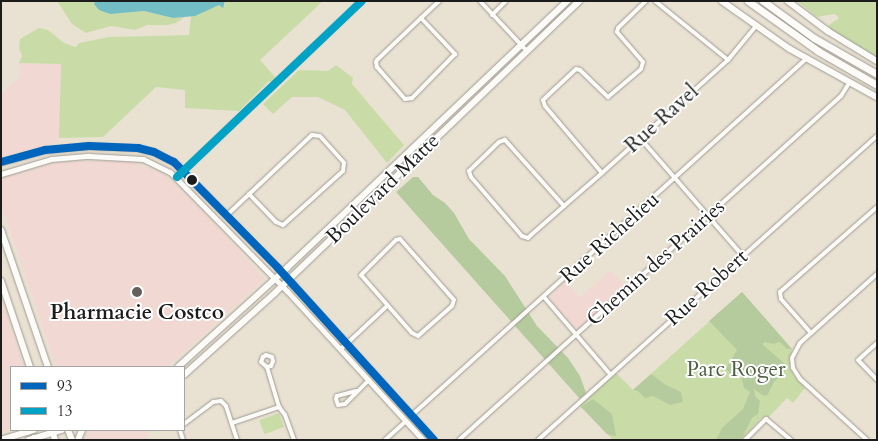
<!DOCTYPE html>
<html>
<head>
<meta charset="utf-8">
<style>
	body { margin:0 }
	#map { position:relative; width:878px; height:441px; overflow:hidden; background:#e9e2d3; font-family:Cardo,serif }
	div>[style] { position:absolute }
	[style*='--x'] { left:calc(var(--x)*1px); top:calc(var(--y)*1px); width:calc(var(--w)*1px); rotate:calc(var(--a)*1deg) }
	.built>* { inset:0; background:#f1d8d3; transform-origin:0 0 }
	.green>* { inset:0; background:#c9dca8; transform-origin:0 0 }
	.forest>* { inset:0; background:#b5cb9e }
	.water>* { inset:0; background:#73bec4 }
	.roads { filter:drop-shadow(0 0 1px #9f9b93) drop-shadow(0 0 1px #9f9b93) }
	.minor>* { height:4px; margin:-2px; padding:0 2px; transform-origin:2px; border-radius:2px; background:#fcfbf8 }
	.tertiary>* { height:5px; margin:-2.5px; padding:0 2.5px; transform-origin:2.5px; border-radius:2.5px; background:#fcfbf8 }
	.secondary>* { height:5.5px; margin:-2.75px; padding:0 2.75px; transform-origin:2.75px; border-radius:2.75px; background:#fcfbf8 }
	.primary>* { height:6px; margin:-3px; padding:0 3px; transform-origin:3px; border-radius:3px; background:#fcfbf8 }
	.motorway>* { height:7px; margin:-3.5px; padding:0 3.5px; transform-origin:3.5px; border-radius:3.5px; background:#fcfbf8 }
	.bus-1>* { height:8px; margin:-4px; padding:0 4px; transform-origin:4px; border-radius:4px; background:#0065bd }
	.bus-2>* { height:8px; margin:-4px; padding:0 4px; transform-origin:4px; border-radius:4px; background:#01a2c5 }
	.dots>* { width:14px; height:14px; translate:-50% -50%; box-sizing:border-box; border:2px solid #fff; border-radius:50% }
	span { translate:-50% -50%; white-space:nowrap; text-align:center; line-height:1.15; -webkit-text-stroke:4px #fff; paint-order:stroke }
	.street-label { font-size:21px; color:#1c1c1c }
	.poi-label { font-size:21px; color:#1c1c1c; font-weight:700 }
	.park-label { font-size:21px; color:#4f5e40 }
	.frame { position:absolute; inset:0; border:2px solid #1c1c1c; pointer-events:none }
	.legend { position:absolute; left:10px; top:366px; width:175px; height:65px; box-sizing:border-box; background:#fff; border:1px solid #a4a4a4; margin:0; padding:6px 9px; list-style:none; font-size:15px; color:#1c1c1c }
	.legend li { display:flex; align-items:center; gap:10px; height:25px }
	.legend b { width:25px; border:1px solid #a4a4a4 }
</style>
</head>
<body>
<div id="map">
	<div class="built">
		<div style="clip-path:polygon(19px 63px,61px 64px,59px 142px,1px 157px,1px 94px,17px 80px,20px 75px)"></div>
		<div style="clip-path:polygon(84px 161px,128px 161px,163px 173px,209px 217px,265px 279px,167px 367px,56px 367px,1px 205px,1px 178px,58px 162px)"></div>
		<div style="clip-path:polygon(611px 270px,626px 287px,577px 330px,552px 301px,551px 295px,565px 281px,580px 298px)"></div>
		<div style="clip-path:polygon(1px 298px,24px 367px,11px 367px,11px 428px,1px 433px)"></div>
		<div style="left:85px;top:430px;width:63px;height:11px"></div>
	</div>
	<div class="green">
		<div style="clip-path:polygon(57px 1px,95px 1px,94px 4px,115px 13px,144px 11px,173px 18px,185px 17px,176px 23px,168px 25px,147px 25px,135px 30px,111px 26px,86px 33px,72px 24px)"></div>
		<div style="clip-path:polygon(225px 1px,323px 1px,260px 60px,276px 78px,271px 82px,269px 81px,239px 111px,185px 108px,185px 90px,156px 87px,103px 137px,59px 138px,61px 64px,19px 63px,22px 56px,19px 47px,20px 39px,39px 28px,48px 30px,64px 43px,76px 47px,79px 43px,109px 37px,189px 35px,191px 16px,219px 5px,224px 6px)"></div>
		<div style="clip-path:polygon(797px 1px,877px 1px,877px 58px,830px 30px,829px 25px,839px 18px,835px 14px,817px 17px)"></div>
		<div style="clip-path:polygon(336px 65px,353px 78px,352px 84px,404px 145px,387px 163px,345px 110px,318px 97px,292px 97px,273px 114px,263px 104px,299px 70px,328px 71px)"></div>
		<div style="clip-path:polygon(742px 292px,792px 349px,790px 367px,794px 376px,805px 388px,793px 403px,787px 398px,769px 417px,762px 417px,741px 440px,613px 440px,579px 405px,616px 373px,633px 390px)"></div>
		<div style="left:279px;top:413px;width:15px;height:21px;rotate:70deg"></div>
	</div>
	<div class="forest">
		<div style="clip-path:polygon(413px 177px,418px 177px,433px 195px,445px 203px,454px 213px,469px 239px,505px 276px,537px 326px,568px 358px,580px 376px,586px 393px,580px 399px,396px 192px)"></div>
		<div style="clip-path:polygon(742px 292px,792px 349px,787px 349px,780px 342px,774px 344px,764px 342px,763px 345px,784px 363px,785px 371px,774px 382px,767px 396px,762px 395px,754px 389px,755px 396px,760px 401px,758px 414px,752px 418px,741px 440px,716px 440px,722px 428px,743px 409px,750px 392px,744px 388px,741px 376px,730px 373px,726px 369px,737px 350px,709px 321px)"></div>
		<div style="clip-path:polygon(651px 374px,666px 385px,681px 392px,683px 402px,670px 405px,653px 396px,645px 398px,638px 391px,633px 390px)"></div>
		<div style="clip-path:polygon(593px 399px,612px 414px,616px 436px,607px 434px,581px 407px)"></div>
	</div>
	<div class="water">
		<div style="clip-path:polygon(95px 1px,225px 1px,223px 8px,219px 5px,195px 16px,173px 18px,144px 11px,110px 14px,99px 10px,94px 4px)"></div>
	</div>
	<div class="roads">
		<div class="minor">
			<div style="--x:480;--y:1;--w:69;--a:46.8"></div>
			<div style="--x:655;--y:1;--w:94;--a:38.9"></div>
			<div style="--x:492;--y:15;--w:20;--a:-45"></div>
			<div style="--x:421;--y:18;--w:50;--a:46.6"></div>
			<div style="--x:455;--y:54;--w:62;--a:134.3"></div>
			<div style="--x:412;--y:98;--w:7;--a:172"></div>
			<div style="--x:405;--y:99;--w:43;--a:-131.2"></div>
			<div style="--x:377;--y:67;--w:5;--a:-101"></div>
			<div style="--x:376;--y:62;--w:2;--a:-63"></div>
			<div style="--x:377;--y:60;--w:61;--a:-43.7"></div>
			<div style="--x:421;--y:18;--w:25;--a:-43"></div>
			<div style="--x:640;--y:138;--w:157;--a:48.9"></div>
			<div style="--x:602;--y:173;--w:88;--a:-130.4"></div>
			<div style="--x:545;--y:106;--w:6;--a:-108"></div>
			<div style="--x:543;--y:100;--w:45;--a:-43.2"></div>
			<div style="--x:576;--y:69;--w:4;--a:14"></div>
			<div style="--x:580;--y:70;--w:39;--a:44"></div>
			<div style="--x:608;--y:97;--w:43;--a:-40.3"></div>
			<div style="--x:641;--y:69;--w:7;--a:-74"></div>
			<div style="--x:643;--y:62;--w:40;--a:-131"></div>
			<div style="--x:617;--y:32;--w:4;--a:-76"></div>
			<div style="--x:618;--y:28;--w:39;--a:-44"></div>
			<div style="--x:177;--y:177;--w:255;--a:-43.6"></div>
			<div style="--x:564;--y:206;--w:89;--a:-131.8"></div>
			<div style="--x:505;--y:140;--w:6;--a:162"></div>
			<div style="--x:499;--y:142;--w:42;--a:136"></div>
			<div style="--x:469;--y:171;--w:6;--a:72"></div>
			<div style="--x:471;--y:177;--w:78;--a:49.2"></div>
			<div style="--x:522;--y:236;--w:6;--a:18"></div>
			<div style="--x:528;--y:238;--w:4;--a:-45"></div>
			<div style="--x:531;--y:235;--w:44;--a:-41.3"></div>
			<div style="--x:564;--y:206;--w:50;--a:-41"></div>
			<div style="--x:602;--y:173;--w:169;--a:-41.9"></div>
			<div style="--x:728;--y:60;--w:44;--a:-50.5"></div>
			<div style="--x:227;--y:215;--w:117;--a:-43.3"></div>
			<div style="--x:312;--y:135;--w:8;--a:7"></div>
			<div style="--x:320;--y:136;--w:36;--a:48"></div>
			<div style="--x:344;--y:163;--w:8;--a:97"></div>
			<div style="--x:343;--y:171;--w:81;--a:138"></div>
			<div style="--x:283;--y:225;--w:8;--a:-157"></div>
			<div style="--x:276;--y:222;--w:39;--a:-134"></div>
			<div style="--x:400;--y:239;--w:81;--a:48.5"></div>
			<div style="--x:454;--y:300;--w:6;--a:108"></div>
			<div style="--x:452;--y:306;--w:45;--a:138.6"></div>
			<div style="--x:418;--y:336;--w:7;--a:-153"></div>
			<div style="--x:412;--y:333;--w:77;--a:-131.3"></div>
			<div style="--x:361;--y:275;--w:49;--a:-45"></div>
			<div style="--x:396;--y:240;--w:4;--a:-14"></div>
			<div style="--x:544;--y:297;--w:101;--a:49.4"></div>
			<div style="--x:811;--y:333;--w:45;--a:-131.4"></div>
			<div style="--x:781;--y:299;--w:7;--a:-98"></div>
			<div style="--x:780;--y:292;--w:129;--a:-41.2"></div>
			<div style="--x:877;--y:343;--w:25;--a:138"></div>
			<div style="--x:858;--y:360;--w:28;--a:46"></div>
			<div style="--x:341;--y:349;--w:63;--a:-43.1"></div>
			<div style="--x:267;--y:367;--w:4;--a:-14"></div>
			<div style="--x:271;--y:366;--w:5;--a:-68"></div>
			<div style="--x:273;--y:361;--w:4;--a:-104"></div>
			<div style="--x:272;--y:357;--w:6;--a:-162"></div>
			<div style="--x:266;--y:355;--w:4;--a:146"></div>
			<div style="--x:263;--y:357;--w:5;--a:112"></div>
			<div style="--x:261;--y:362;--w:8;--a:40"></div>
			<div style="--x:267;--y:367;--w:42;--a:73.3"></div>
			<div style="--x:279;--y:407;--w:10;--a:53"></div>
			<div style="--x:285;--y:415;--w:27;--a:70"></div>
			<div style="--x:356;--y:391;--w:20;--a:165"></div>
			<div style="--x:337;--y:396;--w:3;--a:108"></div>
			<div style="--x:336;--y:399;--w:6;--a:72"></div>
			<div style="--x:338;--y:405;--w:7;--a:-8"></div>
			<div style="--x:345;--y:404;--w:34;--a:-45"></div>
			<div style="--x:412;--y:415;--w:531;--a:-42.1"></div>
			<div style="--x:232;--y:423;--w:50;--a:-18.8"></div>
			<div style="--x:184;--y:424;--w:36;--a:-37"></div>
			<div style="--x:213;--y:402;--w:8;--a:-7"></div>
			<div style="--x:221;--y:401;--w:7;--a:45"></div>
			<div style="--x:226;--y:406;--w:36;--a:72"></div>
			<div style="--x:180;--y:430;--w:10;--a:73"></div>
			<div style="--x:385;--y:440;--w:28;--a:-42"></div>
			<div style="--x:459;--y:440;--w:514;--a:-42"></div>
			<div style="--x:841;--y:96;--w:15;--a:-58"></div>
			<div style="--x:538;--y:440;--w:455;--a:-41.9"></div>
			<div style="--x:745;--y:440;--w:30;--a:-45"></div>
			<div style="--x:766;--y:419;--w:33;--a:40"></div>
			<div style="--x:867;--y:440;--w:91;--a:-137.7"></div>
			<div style="--x:800;--y:379;--w:13;--a:-122"></div>
			<div style="--x:793;--y:368;--w:10;--a:-96"></div>
			<div style="--x:792;--y:358;--w:17;--a:-62"></div>
			<div style="--x:800;--y:343;--w:103;--a:-41.9"></div>
		</div>
		<div class="tertiary">
			<div style="--x:1;--y:162;--w:46;--a:-15.3"></div>
			<div style="--x:45;--y:150;--w:44;--a:-5.2"></div>
			<div style="--x:89;--y:146;--w:49;--a:2.3"></div>
			<div style="--x:138;--y:148;--w:16;--a:14"></div>
			<div style="--x:154;--y:152;--w:22;--a:27"></div>
			<div style="--x:174;--y:162;--w:148;--a:45.5"></div>
			<div style="--x:278;--y:268;--w:232;--a:47.8"></div>
			<div style="--x:1;--y:174;--w:52;--a:-16.7"></div>
			<div style="--x:51;--y:159;--w:38;--a:-5"></div>
			<div style="--x:89;--y:156;--w:54;--a:3.2"></div>
			<div style="--x:143;--y:159;--w:30;--a:26"></div>
			<div style="--x:170;--y:172;--w:167;--a:45.5"></div>
			<div style="--x:287;--y:291;--w:202;--a:47.6"></div>
		</div>
		<div class="secondary">
			<div style="--x:722;--y:1;--w:83;--a:35.2"></div>
			<div style="--x:790;--y:49;--w:99;--a:28.9"></div>
			<div style="--x:788;--y:1;--w:50;--a:36.9"></div>
			<div style="--x:828;--y:31;--w:57;--a:31.5"></div>
			<div style="--x:178;--y:367;--w:147;--a:-42.2"></div>
			<div style="--x:287;--y:268;--w:387;--a:-43.6"></div>
			<div style="--x:184;--y:375;--w:122;--a:-42"></div>
			<div style="--x:275;--y:293;--w:422;--a:-43.8"></div>
			<div style="--x:1;--y:440;--w:34;--a:-17"></div>
			<div style="--x:29;--y:440;--w:34;--a:-17"></div>
		</div>
		<div class="primary">
			<div style="--x:1;--y:230;--w:145;--a:71.1"></div>
			<div style="--x:1;--y:281;--w:91;--a:71.4"></div>
			<div style="--x:52;--y:430;--w:10;--a:73"></div>
			<div style="--x:68;--y:430;--w:11;--a:68"></div>
			<div style="--x:27;--y:432;--w:2;--a:-63"></div>
			<div style="--x:34;--y:438;--w:4;--a:34"></div>
			<div style="--x:78;--y:440;--w:11;--a:-68"></div>
		</div>
		<div class="motorway">
			<div style="--x:748;--y:1;--w:86;--a:35.5"></div>
			<div style="--x:818;--y:51;--w:68;--a:30"></div>
			<div style="--x:763;--y:1;--w:63;--a:36"></div>
			<div style="--x:814;--y:38;--w:73;--a:29.7"></div>
		</div>
	</div>
	<div class="bus-1">
		<div style="--x:1;--y:162;--w:46;--a:-15.3"></div>
		<div style="--x:45;--y:150;--w:44;--a:-5.2"></div>
		<div style="--x:89;--y:146;--w:49;--a:2.3"></div>
		<div style="--x:138;--y:148;--w:16;--a:14"></div>
		<div style="--x:154;--y:152;--w:22;--a:27"></div>
		<div style="--x:174;--y:162;--w:148;--a:45.5"></div>
		<div style="--x:278;--y:268;--w:232;--a:47.8"></div>
	</div>
	<div class="bus-2">
		<div style="--x:177;--y:177;--w:255;--a:-43.6"></div>
	</div>
	<div class="dots">
		<div style="left:192px;top:180px;background:#1c1c1c"></div>
		<div style="left:137px;top:292px;background:#64615c"></div>
	</div>
	<div class="street-label">
		<span style="left:662px;top:119px;rotate:-42deg">Rue Ravel</span>
		<span style="left:383px;top:189px;rotate:-44deg">Boulevard Matte</span>
		<span style="left:610px;top:238px;rotate:-42deg">Rue Richelieu</span>
		<span style="left:656px;top:263px;rotate:-42deg">Chemin des Prairies</span>
		<span style="left:707px;top:288px;rotate:-42deg">Rue Robert</span>
	</div>
	<div class="poi-label">
		<span style="left:137px;top:313px">Pharmacie Costco</span>
	</div>
	<div class="park-label">
		<span style="left:736px;top:370px">Parc Roger</span>
	</div>
	<div class="frame"></div>
	<ul class="legend">
	<li><b style="height:6px;background:#0065bd"></b>93</li>
	<li><b style="height:6px;background:#01a2c5"></b>13</li>
	</ul>
</div>
</body>
</html>
